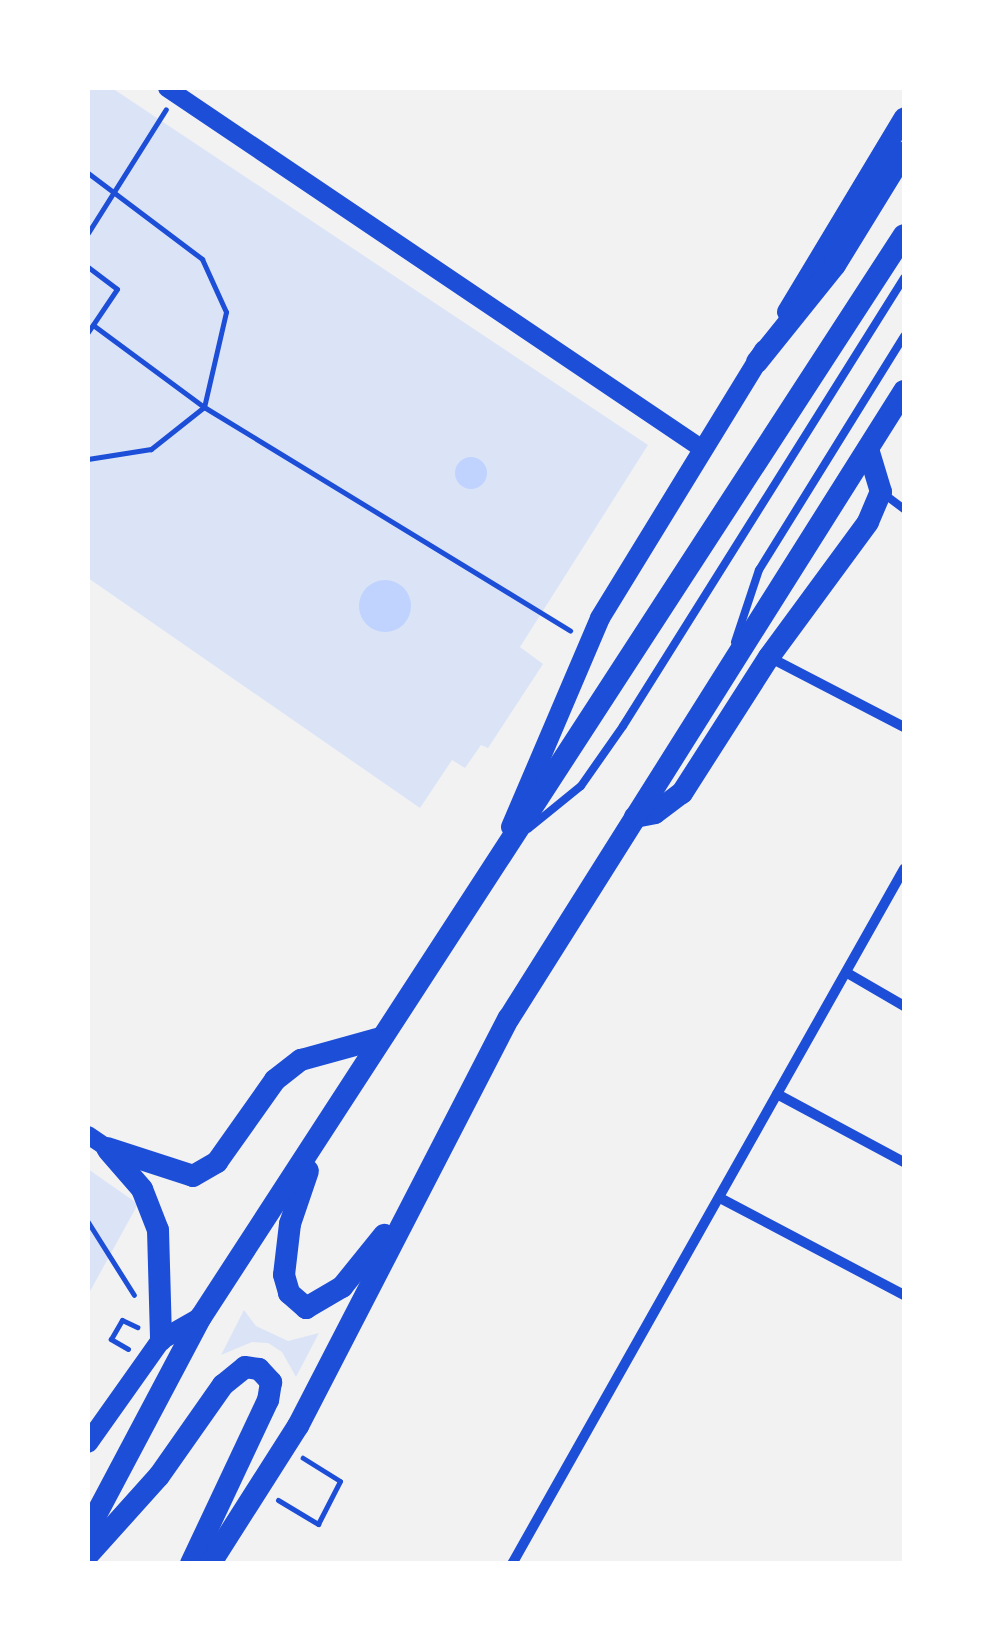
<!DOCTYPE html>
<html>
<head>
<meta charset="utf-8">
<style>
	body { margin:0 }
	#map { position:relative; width:992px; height:1651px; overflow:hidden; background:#f2f2f2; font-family:"Playfair Display",serif }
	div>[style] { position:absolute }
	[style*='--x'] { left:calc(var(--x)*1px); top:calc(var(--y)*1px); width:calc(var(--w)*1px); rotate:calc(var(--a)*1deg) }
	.green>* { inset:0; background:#dbe4f7 }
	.water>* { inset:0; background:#bfd3fe }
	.round { border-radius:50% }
	.path>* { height:5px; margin:-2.5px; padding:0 2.5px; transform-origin:2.5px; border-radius:2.5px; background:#1d4ed8 }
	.service>* { height:8px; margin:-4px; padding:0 4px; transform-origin:4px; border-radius:4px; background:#1d4ed8 }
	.minor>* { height:10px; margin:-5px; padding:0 5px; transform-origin:5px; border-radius:5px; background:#1d4ed8 }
	.tertiary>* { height:18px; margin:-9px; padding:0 9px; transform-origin:9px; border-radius:9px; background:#1d4ed8 }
	.secondary>* { height:20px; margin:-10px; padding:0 10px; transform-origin:10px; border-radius:10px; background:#1d4ed8 }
	.trunk>* { height:22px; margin:-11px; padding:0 11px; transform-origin:11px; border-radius:11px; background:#1d4ed8 }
	span { translate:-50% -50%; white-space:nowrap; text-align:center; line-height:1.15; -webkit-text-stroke:10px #fff; paint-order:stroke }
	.frame { position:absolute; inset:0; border:90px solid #fff; pointer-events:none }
</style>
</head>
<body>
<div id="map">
	<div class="green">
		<div style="clip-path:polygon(88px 88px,112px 88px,648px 445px,520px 647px,543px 664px,488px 748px,481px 745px,465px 768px,452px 760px,420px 808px,88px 578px)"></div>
		<div style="clip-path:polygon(88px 1169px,138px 1204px,88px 1295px)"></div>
		<div style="clip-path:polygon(244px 1310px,256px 1326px,288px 1341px,319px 1333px,296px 1377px,282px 1352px,268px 1343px,252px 1342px,221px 1355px)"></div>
	</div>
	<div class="water">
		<div class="round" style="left:455px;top:457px;width:32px;height:32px"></div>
		<div class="round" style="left:359px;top:580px;width:52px;height:52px"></div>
	</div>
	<div class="path">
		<div style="--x:88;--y:173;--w:143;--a:37"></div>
		<div style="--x:202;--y:259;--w:58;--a:65.6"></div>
		<div style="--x:226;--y:312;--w:98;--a:103"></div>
		<div style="--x:204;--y:407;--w:68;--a:141.6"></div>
		<div style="--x:151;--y:449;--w:64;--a:171"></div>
		<div style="--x:88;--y:233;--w:146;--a:-57.8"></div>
		<div style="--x:88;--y:267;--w:36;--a:37"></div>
		<div style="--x:117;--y:289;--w:52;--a:124"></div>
		<div style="--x:93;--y:325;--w:138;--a:36.5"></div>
		<div style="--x:204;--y:407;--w:429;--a:31.4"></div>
		<div style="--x:88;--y:1222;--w:86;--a:57.8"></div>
		<div style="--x:128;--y:1349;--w:20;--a:-150"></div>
		<div style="--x:111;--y:1339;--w:22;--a:-60"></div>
		<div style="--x:122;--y:1320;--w:17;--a:25"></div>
		<div style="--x:278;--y:1500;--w:47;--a:31"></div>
		<div style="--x:318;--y:1524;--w:48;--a:-62.9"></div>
		<div style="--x:340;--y:1481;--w:44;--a:-148.1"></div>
	</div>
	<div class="service">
		<div style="--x:884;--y:494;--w:25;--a:37"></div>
		<div style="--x:735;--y:642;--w:76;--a:-71.6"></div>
		<div style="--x:759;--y:570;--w:275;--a:-58.2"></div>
		<div style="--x:528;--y:829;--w:68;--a:-39.1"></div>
		<div style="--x:581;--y:786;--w:73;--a:-55"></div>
		<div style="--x:623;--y:726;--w:529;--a:-57.9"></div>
	</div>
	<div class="minor">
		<div style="--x:769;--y:657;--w:152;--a:27.4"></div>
		<div style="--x:849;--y:974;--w:64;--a:30.2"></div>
		<div style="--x:777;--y:1094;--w:144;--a:28.2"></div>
		<div style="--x:720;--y:1198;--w:208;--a:27.8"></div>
		<div style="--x:512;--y:1564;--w:798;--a:-60.58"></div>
	</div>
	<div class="tertiary">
		<div style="--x:167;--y:88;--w:644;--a:33.99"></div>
		<div style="--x:88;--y:1135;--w:23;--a:34"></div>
	</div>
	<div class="secondary">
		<div style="--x:787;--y:312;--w:227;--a:-59"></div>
		<div style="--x:511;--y:827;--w:227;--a:-66.9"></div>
		<div style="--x:600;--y:618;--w:314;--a:-58.5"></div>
		<div style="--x:88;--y:1443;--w:126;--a:-54.7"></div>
		<div style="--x:161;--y:1340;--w:46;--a:-29.9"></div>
	</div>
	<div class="trunk">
		<div style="--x:757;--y:362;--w:124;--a:-51.2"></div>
		<div style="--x:835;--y:265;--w:132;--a:-58.4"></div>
		<div style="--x:635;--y:817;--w:20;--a:-11"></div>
		<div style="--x:655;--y:813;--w:34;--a:-37"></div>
		<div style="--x:682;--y:793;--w:161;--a:-57.4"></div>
		<div style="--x:769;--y:657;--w:167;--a:-53.7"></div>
		<div style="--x:868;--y:522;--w:33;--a:-67"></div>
		<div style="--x:881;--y:492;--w:45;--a:-106.8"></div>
		<div style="--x:107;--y:1148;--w:90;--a:18"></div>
		<div style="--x:193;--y:1176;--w:28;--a:-30"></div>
		<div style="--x:217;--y:1162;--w:100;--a:-54.7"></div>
		<div style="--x:275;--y:1080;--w:33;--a:-38"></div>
		<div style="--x:301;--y:1060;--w:83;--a:-15.4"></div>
		<div style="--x:109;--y:1151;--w:50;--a:49"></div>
		<div style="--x:142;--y:1189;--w:44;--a:68.7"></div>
		<div style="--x:158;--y:1230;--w:110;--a:88.4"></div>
		<div style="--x:308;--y:1171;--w:56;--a:108.8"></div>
		<div style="--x:290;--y:1224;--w:51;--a:96.7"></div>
		<div style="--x:284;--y:1275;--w:19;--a:74"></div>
		<div style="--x:289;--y:1293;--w:23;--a:41"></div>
		<div style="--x:306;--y:1308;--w:42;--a:-30.3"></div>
		<div style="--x:342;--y:1287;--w:67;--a:-51.1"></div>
		<div style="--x:88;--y:1530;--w:241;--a:-62.1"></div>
		<div style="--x:201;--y:1317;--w:1290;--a:-56.99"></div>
		<div style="--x:88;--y:1555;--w:106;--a:-48.1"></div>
		<div style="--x:159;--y:1476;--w:111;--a:-54.9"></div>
		<div style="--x:223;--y:1385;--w:28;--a:-39"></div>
		<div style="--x:245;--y:1367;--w:14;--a:8"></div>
		<div style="--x:259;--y:1369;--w:18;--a:47"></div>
		<div style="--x:271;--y:1382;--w:18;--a:99"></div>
		<div style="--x:268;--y:1400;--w:181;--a:115.2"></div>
		<div style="--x:210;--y:1564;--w:164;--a:-57.5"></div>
		<div style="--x:298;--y:1426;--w:459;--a:-62.7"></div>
		<div style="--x:509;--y:1018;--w:741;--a:-57.79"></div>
	</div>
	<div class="frame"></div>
</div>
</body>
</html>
